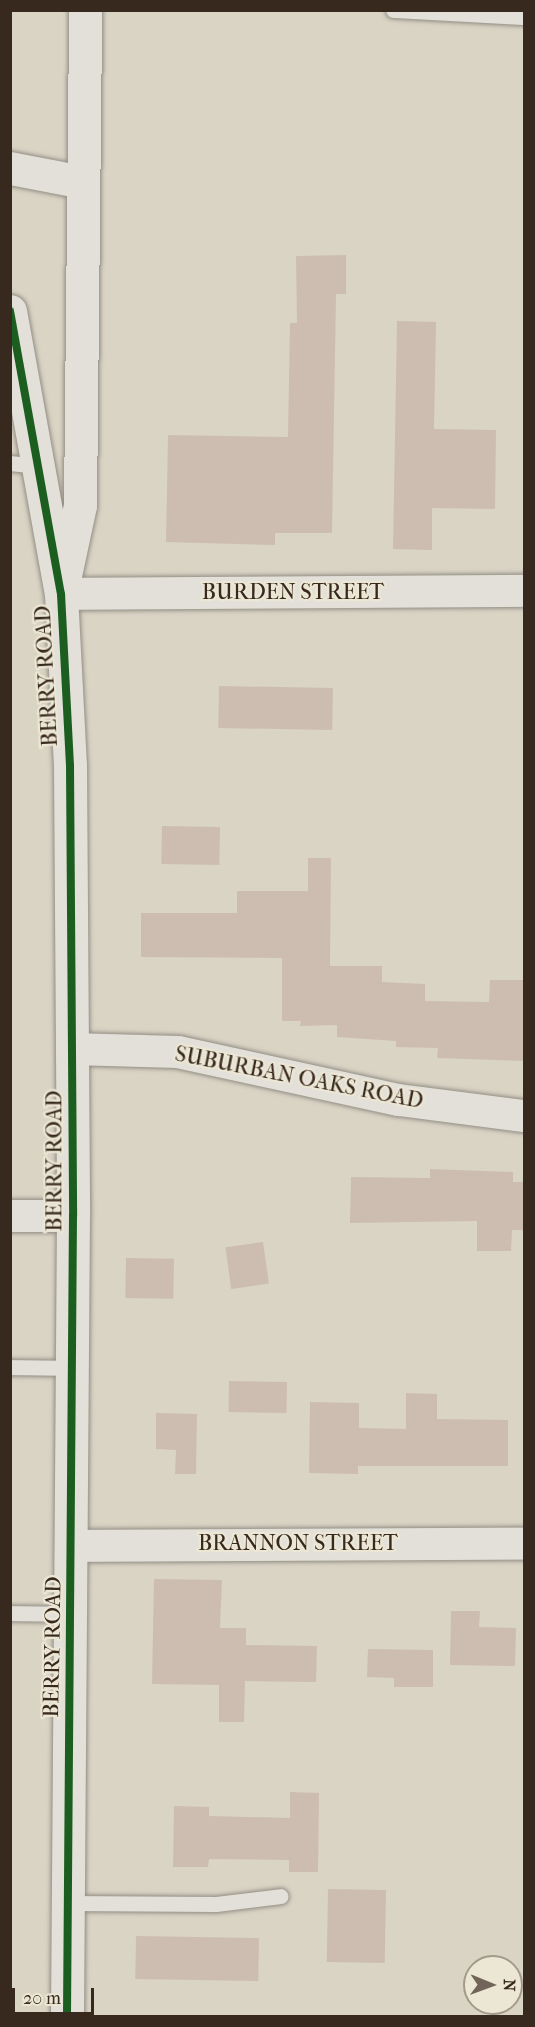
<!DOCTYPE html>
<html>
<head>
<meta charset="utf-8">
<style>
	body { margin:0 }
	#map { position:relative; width:535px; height:2027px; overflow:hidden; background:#dad4c5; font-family:"IM FELL French Canon",serif }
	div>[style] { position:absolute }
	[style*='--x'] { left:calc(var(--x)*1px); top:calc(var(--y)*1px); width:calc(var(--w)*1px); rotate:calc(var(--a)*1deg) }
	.building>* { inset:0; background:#cdbdb1; transform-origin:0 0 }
	.roads { filter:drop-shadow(0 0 2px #938e84) drop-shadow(0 0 2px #938e84) }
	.service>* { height:15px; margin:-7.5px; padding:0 7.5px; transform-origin:7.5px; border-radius:7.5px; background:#e2e0d9 }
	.minor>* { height:32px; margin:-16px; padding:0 16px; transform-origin:16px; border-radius:16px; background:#e2e0d9 }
	.tertiary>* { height:33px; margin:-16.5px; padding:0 16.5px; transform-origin:16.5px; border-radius:16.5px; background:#e2e0d9 }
	.secondary>* { height:33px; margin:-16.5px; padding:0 16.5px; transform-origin:16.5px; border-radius:16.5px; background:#e2e0d9 }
	.cycleway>* { height:8px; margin:-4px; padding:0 4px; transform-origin:4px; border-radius:4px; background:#1b5e20 }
	span { translate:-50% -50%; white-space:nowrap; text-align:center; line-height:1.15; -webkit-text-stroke:4.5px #ece6d4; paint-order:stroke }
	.street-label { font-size:22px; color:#38291f }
	.frame { position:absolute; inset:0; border:12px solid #38291f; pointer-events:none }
	.north { position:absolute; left:463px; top:1955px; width:60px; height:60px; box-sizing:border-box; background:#ece6d4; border:2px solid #a49a8c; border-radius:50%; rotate:91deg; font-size:16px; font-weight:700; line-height:24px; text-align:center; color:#38291f }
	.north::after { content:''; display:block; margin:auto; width:21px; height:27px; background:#716559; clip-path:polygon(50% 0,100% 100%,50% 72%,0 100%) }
	.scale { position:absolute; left:12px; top:1988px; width:82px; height:27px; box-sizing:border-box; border:3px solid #38291f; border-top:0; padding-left:8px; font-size:18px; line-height:21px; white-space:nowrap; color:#38291f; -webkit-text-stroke:4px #ece6d4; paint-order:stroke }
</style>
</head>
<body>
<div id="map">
	<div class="building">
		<div style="clip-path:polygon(346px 255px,346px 294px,336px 294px,332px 533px,275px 533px,275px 545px,166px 542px,168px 435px,288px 437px,290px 323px,297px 323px,296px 256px)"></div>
		<div style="clip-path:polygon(397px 321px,436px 322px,434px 429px,496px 430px,495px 509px,432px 508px,432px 550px,393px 549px)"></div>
		<div style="left:219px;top:686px;width:114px;height:42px;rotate:1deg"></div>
		<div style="left:162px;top:826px;width:58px;height:38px;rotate:1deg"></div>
		<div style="clip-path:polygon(308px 858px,331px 858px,330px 966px,382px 966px,382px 982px,425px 984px,425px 1001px,489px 1002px,490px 980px,525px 980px,525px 1061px,437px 1058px,438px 1048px,396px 1047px,396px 1041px,337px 1037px,337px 1025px,300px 1026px,301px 1021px,282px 1021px,282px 958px,141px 957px,141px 913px,237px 913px,237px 891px,308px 891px)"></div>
		<div style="clip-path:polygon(430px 1169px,513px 1172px,513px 1182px,525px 1182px,525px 1230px,512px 1230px,511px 1251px,477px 1251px,477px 1221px,350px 1223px,351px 1177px,430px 1178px)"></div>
		<div style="left:263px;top:1242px;width:42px;height:38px;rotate:82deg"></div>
		<div style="left:126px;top:1258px;width:48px;height:40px;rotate:1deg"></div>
		<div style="left:229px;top:1381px;width:58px;height:31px;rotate:1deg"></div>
		<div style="clip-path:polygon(406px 1393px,437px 1394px,437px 1419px,508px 1420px,508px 1466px,358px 1466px,358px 1474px,309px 1473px,310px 1402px,359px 1403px,359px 1428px,406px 1429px)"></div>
		<div style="clip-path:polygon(156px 1413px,197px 1414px,196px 1474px,175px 1474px,176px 1450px,156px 1449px)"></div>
		<div style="clip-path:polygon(154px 1579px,222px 1580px,220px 1628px,246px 1628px,246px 1645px,317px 1646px,316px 1682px,245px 1681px,244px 1722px,219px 1722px,219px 1685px,152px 1684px)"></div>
		<div style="clip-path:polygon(451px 1611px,480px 1611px,479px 1627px,516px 1628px,515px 1666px,450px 1665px)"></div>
		<div style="clip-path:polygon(368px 1649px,433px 1650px,433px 1687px,394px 1687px,394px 1678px,367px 1677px)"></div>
		<div style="clip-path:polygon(290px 1792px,319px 1793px,318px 1872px,289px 1872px,289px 1860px,209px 1859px,208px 1867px,173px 1867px,174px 1806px,209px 1807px,209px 1816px,290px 1818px)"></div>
		<div style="left:328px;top:1889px;width:58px;height:73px;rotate:1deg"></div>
		<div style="left:136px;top:1936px;width:123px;height:43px;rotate:1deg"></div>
	</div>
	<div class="roads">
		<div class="service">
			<div style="--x:393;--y:10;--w:131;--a:3.1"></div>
			<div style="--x:10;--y:463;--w:28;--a:6"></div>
			<div style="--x:10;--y:1367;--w:63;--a:0.9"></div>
			<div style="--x:10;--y:1613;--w:61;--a:0.9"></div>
			<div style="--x:68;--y:1903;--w:148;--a:0.4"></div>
			<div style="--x:216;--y:1904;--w:65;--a:-7"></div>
		</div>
		<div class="minor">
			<div style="--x:61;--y:594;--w:463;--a:-0.4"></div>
			<div style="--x:72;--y:1049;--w:106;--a:1.6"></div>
			<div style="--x:178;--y:1052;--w:226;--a:12.3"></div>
			<div style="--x:399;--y:1100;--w:126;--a:7.3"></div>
			<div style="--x:10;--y:1216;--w:63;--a:0"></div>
			<div style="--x:72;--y:1546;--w:452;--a:-0.3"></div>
		</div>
		<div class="tertiary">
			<div style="--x:10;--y:311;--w:288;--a:79.8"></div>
			<div style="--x:61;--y:594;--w:172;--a:87"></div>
			<div style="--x:70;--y:766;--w:450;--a:89.6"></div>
			<div style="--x:73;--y:1216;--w:800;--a:90.43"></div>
		</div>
		<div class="secondary">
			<div style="--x:10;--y:168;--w:74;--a:10.9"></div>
			<div style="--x:61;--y:594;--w:91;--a:-77.9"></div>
			<div style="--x:80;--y:505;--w:495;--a:-89.4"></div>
		</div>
	</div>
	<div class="cycleway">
		<div style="--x:10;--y:311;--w:288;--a:79.8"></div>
		<div style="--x:61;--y:594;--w:172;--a:87"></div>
		<div style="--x:70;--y:766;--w:450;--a:89.6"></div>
		<div style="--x:73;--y:1216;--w:800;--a:90.43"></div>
	</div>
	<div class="street-label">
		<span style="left:293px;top:593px">BURDEN STREET</span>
		<span style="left:47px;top:676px;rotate:-93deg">BERRY ROAD</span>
		<span style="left:299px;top:1078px;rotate:11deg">SUBURBAN OAKS ROAD</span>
		<span style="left:55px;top:1161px;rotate:-90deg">BERRY ROAD</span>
		<span style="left:298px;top:1544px">BRANNON STREET</span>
		<span style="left:53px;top:1647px;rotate:-89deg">BERRY ROAD</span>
	</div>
	<div class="frame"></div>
	<div class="north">N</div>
	<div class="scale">20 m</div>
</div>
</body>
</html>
